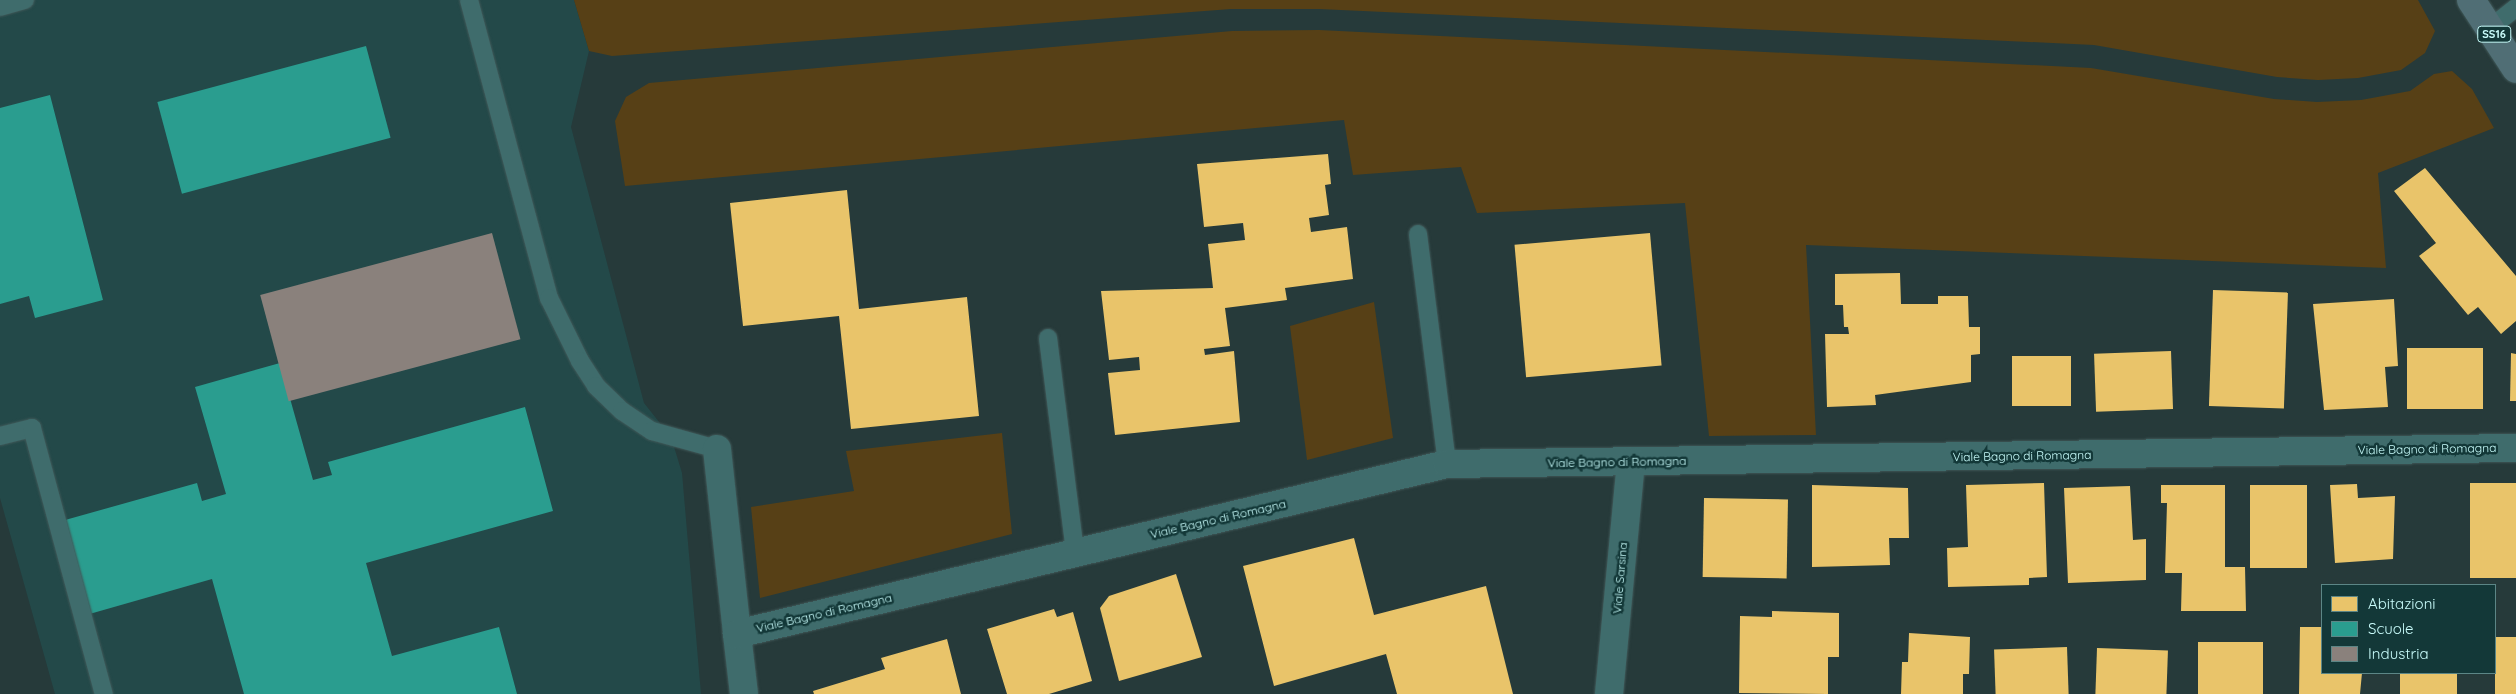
<!DOCTYPE html>
<html>
<head>
<meta charset="utf-8">
<style>
	body { margin:0 }
	#map { position:relative; width:2516px; height:694px; overflow:hidden; background:#263a3a; font-family:Quicksand,sans-serif }
	div>[style] { position:absolute }
	[style*='--x'] { left:calc(var(--x)*1px); top:calc(var(--y)*1px); width:calc(var(--w)*1px); rotate:calc(var(--a)*1deg) }
	.built>* { inset:0; background:#234949 }
	.green>* { inset:0; background:#574016 }
	.homes>* { inset:0; background:#e9c46a; transform-origin:0 0 }
	.schools>* { inset:0; background:#2a9d8f; transform-origin:0 0 }
	.industry>* { inset:0; background:#8a817c; transform-origin:0 0 }
	.roads { filter:drop-shadow(0 0 1px #405858) drop-shadow(0 0 1px #405858) }
	.lane>* { height:18px; margin:-9px; padding:0 9px; transform-origin:9px; border-radius:9px; background:#3f6c6c }
	.street>* { height:28px; margin:-14px; padding:0 14px; transform-origin:14px; border-radius:14px; background:#3f6c6c }
	.primary>* { height:28px; margin:-14px; padding:0 14px; transform-origin:14px; border-radius:14px; background:#506e75 }
	span { translate:-50% -50%; white-space:nowrap; text-align:center; line-height:1.15; -webkit-text-stroke:5px #133838; paint-order:stroke }
	.shield-label span { padding:1px 4px; background:#133838; border:1px solid; border-radius:4px; -webkit-text-stroke-width:0 }
	.shield-label { font-size:11px; color:#c9fcfb; font-weight:700 }
	.street-label { font-size:12px; color:#c9fcfb }
	.legend { position:absolute; left:2321px; top:584px; width:175px; height:90px; box-sizing:border-box; background:#133838; border:1px solid #5c8686; margin:0; padding:6px 9px; list-style:none; font-size:15px; color:#c9fcfb }
	.legend li { display:flex; align-items:center; gap:10px; height:25px }
	.legend b { width:25px; border:1px solid #5c8686 }
</style>
</head>
<body>
<div id="map">
	<div class="built">
		<div style="clip-path:polygon(0 0,574px 0,589px 51px,571px 127px,644px 403px,671px 437px,682px 473px,701px 694px,55px 694px,0 498px)"></div>
	</div>
	<div class="green">
		<div style="clip-path:polygon(574px 0,2418px 0,2435px 31px,2425px 53px,2401px 70px,2358px 78px,2318px 80px,2277px 77px,2094px 45px,1319px 9px,1231px 9px,612px 56px,589px 51px)"></div>
		<div style="clip-path:polygon(1319px 30px,2091px 68px,2274px 99px,2317px 102px,2361px 100px,2410px 91px,2434px 74px,2452px 71px,2472px 89px,2494px 128px,2378px 173px,2386px 268px,1806px 245px,1816px 435px,1709px 436px,1685px 203px,1477px 213px,1461px 167px,1353px 175px,1344px 120px,625px 186px,615px 121px,626px 97px,649px 83px,1232px 31px)"></div>
		<div style="clip-path:polygon(1374px 302px,1393px 438px,1307px 460px,1290px 326px)"></div>
		<div style="clip-path:polygon(1002px 433px,1012px 534px,760px 598px,751px 507px,854px 491px,846px 451px)"></div>
	</div>
	<div class="homes">
		<div style="clip-path:polygon(1328px 154px,1331px 184px,1325px 185px,1329px 215px,1309px 218px,1311px 232px,1347px 227px,1353px 279px,1285px 288px,1287px 300px,1225px 308px,1230px 346px,1204px 349px,1205px 355px,1234px 351px,1240px 422px,1115px 435px,1108px 373px,1140px 370px,1139px 357px,1109px 360px,1101px 291px,1213px 288px,1208px 244px,1245px 240px,1243px 223px,1204px 227px,1197px 164px)"></div>
		<div style="clip-path:polygon(2425px 168px,2516px 276px,2516px 321px,2501px 334px,2478px 307px,2468px 315px,2419px 256px,2436px 243px,2394px 191px)"></div>
		<div style="clip-path:polygon(847px 190px,859px 309px,967px 297px,979px 416px,851px 429px,839px 316px,743px 326px,730px 203px)"></div>
		<div style="left:1650px;top:233px;width:133px;height:136px;rotate:85deg"></div>
		<div style="clip-path:polygon(1900px 273px,1901px 304px,1938px 304px,1938px 296px,1968px 296px,1969px 327px,1980px 327px,1980px 354px,1971px 355px,1971px 382px,1875px 395px,1876px 405px,1827px 407px,1825px 334px,1849px 334px,1848px 327px,1844px 327px,1843px 305px,1835px 305px,1835px 274px)"></div>
		<div style="left:2213px;top:290px;width:75px;height:116px;rotate:2deg"></div>
		<div style="clip-path:polygon(2394px 299px,2398px 366px,2385px 367px,2388px 407px,2324px 410px,2313px 304px)"></div>
		<div style="left:2407px;top:348px;width:76px;height:61px"></div>
		<div style="left:2171px;top:351px;width:58px;height:77px;rotate:88deg"></div>
		<div style="clip-path:polygon(2511px 353px,2516px 354px,2516px 401px,2510px 401px)"></div>
		<div style="left:2071px;top:356px;width:50px;height:59px;rotate:90deg"></div>
		<div style="clip-path:polygon(2044px 483px,2047px 577px,2029px 578px,2029px 585px,1948px 587px,1947px 548px,1968px 547px,1966px 485px)"></div>
		<div style="left:2470px;top:483px;width:46px;height:95px"></div>
		<div style="clip-path:polygon(2357px 484px,2358px 498px,2395px 496px,2393px 559px,2335px 563px,2330px 485px)"></div>
		<div style="clip-path:polygon(1812px 485px,1908px 488px,1909px 538px,1889px 538px,1890px 565px,1812px 567px)"></div>
		<div style="clip-path:polygon(2161px 485px,2225px 485px,2225px 567px,2245px 567px,2246px 611px,2181px 611px,2182px 573px,2165px 573px,2167px 503px,2161px 503px)"></div>
		<div style="left:2250px;top:485px;width:57px;height:83px"></div>
		<div style="clip-path:polygon(2130px 486px,2133px 540px,2146px 539px,2146px 580px,2068px 583px,2064px 488px)"></div>
		<div style="left:1704px;top:498px;width:84px;height:79px;rotate:1deg"></div>
		<div style="clip-path:polygon(1354px 538px,1374px 615px,1486px 586px,1513px 694px,1397px 694px,1386px 654px,1274px 686px,1243px 566px)"></div>
		<div style="clip-path:polygon(1176px 574px,1202px 657px,1119px 681px,1100px 608px,1109px 596px)"></div>
		<div style="clip-path:polygon(1054px 609px,1057px 617px,1073px 612px,1092px 681px,1049px 694px,1007px 694px,987px 629px)"></div>
		<div style="clip-path:polygon(1772px 611px,1839px 613px,1839px 657px,1828px 657px,1828px 694px,1739px 693px,1740px 616px,1772px 617px)"></div>
		<div style="clip-path:polygon(2300px 627px,2322px 627px,2322px 673px,2362px 673px,2360px 694px,2299px 694px)"></div>
		<div style="clip-path:polygon(1909px 633px,1970px 637px,1969px 674px,1963px 674px,1963px 694px,1901px 694px,1902px 662px,1908px 662px)"></div>
		<div style="left:2495px;top:637px;width:21px;height:57px"></div>
		<div style="clip-path:polygon(947px 639px,961px 694px,814px 694px,813px 691px,885px 669px,881px 658px)"></div>
		<div style="left:2198px;top:642px;width:65px;height:52px"></div>
		<div style="left:2067px;top:647px;width:47px;height:73px;rotate:88deg"></div>
		<div style="left:2097px;top:648px;width:71px;height:46px;rotate:2deg"></div>
		<div style="left:2400px;top:673px;width:57px;height:21px"></div>
	</div>
	<div class="schools">
		<div style="left:366px;top:46px;width:95px;height:216px;rotate:75deg"></div>
		<div style="clip-path:polygon(50px 95px,103px 300px,35px 318px,29px 296px,0 304px,0 108px)"></div>
		<div style="clip-path:polygon(280px 363px,313px 480px,332px 475px,328px 462px,525px 407px,553px 511px,366px 563px,392px 656px,499px 627px,517px 694px,244px 694px,212px 579px,86px 615px,58px 522px,197px 483px,202px 501px,226px 494px,195px 387px)"></div>
	</div>
	<div class="industry">
		<div style="left:492px;top:233px;width:110px;height:240px;rotate:75deg"></div>
	</div>
	<div class="roads">
		<div class="lane">
			<div style="--x:469;--y:0;--w:309;--a:75"></div>
			<div style="--x:549;--y:298;--w:70;--a:63.8"></div>
			<div style="--x:580;--y:361;--w:30;--a:57"></div>
			<div style="--x:596;--y:386;--w:36;--a:44"></div>
			<div style="--x:622;--y:411;--w:36;--a:34"></div>
			<div style="--x:652;--y:431;--w:67;--a:15.5"></div>
			<div style="--x:0;--y:7;--w:26;--a:-16"></div>
			<div style="--x:2490;--y:28;--w:33;--a:-38"></div>
			<div style="--x:1418;--y:234;--w:232;--a:82.8"></div>
			<div style="--x:1048;--y:338;--w:217;--a:82.8"></div>
			<div style="--x:0;--y:436;--w:33;--a:-14"></div>
			<div style="--x:32;--y:428;--w:276;--a:74.9"></div>
		</div>
		<div class="street">
			<div style="--x:717;--y:449;--w:186;--a:83.8"></div>
			<div style="--x:744;--y:694;--w:60;--a:-96.7"></div>
			<div style="--x:737;--y:634;--w:730;--a:-13.47"></div>
			<div style="--x:1447;--y:464;--w:1069;--a:-0.86"></div>
			<div style="--x:1609;--y:694;--w:233;--a:-84.6"></div>
		</div>
		<div class="primary">
			<div style="--x:2471;--y:0;--w:82;--a:56.9"></div>
		</div>
	</div>
	<div class="shield-label">
		<span style="left:2494px;top:34px">SS16</span>
	</div>
	<div class="street-label">
		<span style="left:2427px;top:449px;rotate:-1deg">Viale Bagno di Romagna</span>
		<span style="left:2022px;top:456px;rotate:-1deg">Viale Bagno di Romagna</span>
		<span style="left:1617px;top:462px;rotate:-1deg">Viale Bagno di Romagna</span>
		<span style="left:1218px;top:519px;rotate:-13deg">Viale Bagno di Romagna</span>
		<span style="left:1620px;top:578px;rotate:-85deg">Viale Sarsina</span>
		<span style="left:824px;top:613px;rotate:-13deg">Viale Bagno di Romagna</span>
	</div>
	<ul class="legend">
	<li><b style="height:14px;background:#e9c46a"></b>Abitazioni</li>
	<li><b style="height:14px;background:#2a9d8f"></b>Scuole</li>
	<li><b style="height:14px;background:#8a817c"></b>Industria</li>
	</ul>
</div>
</body>
</html>
